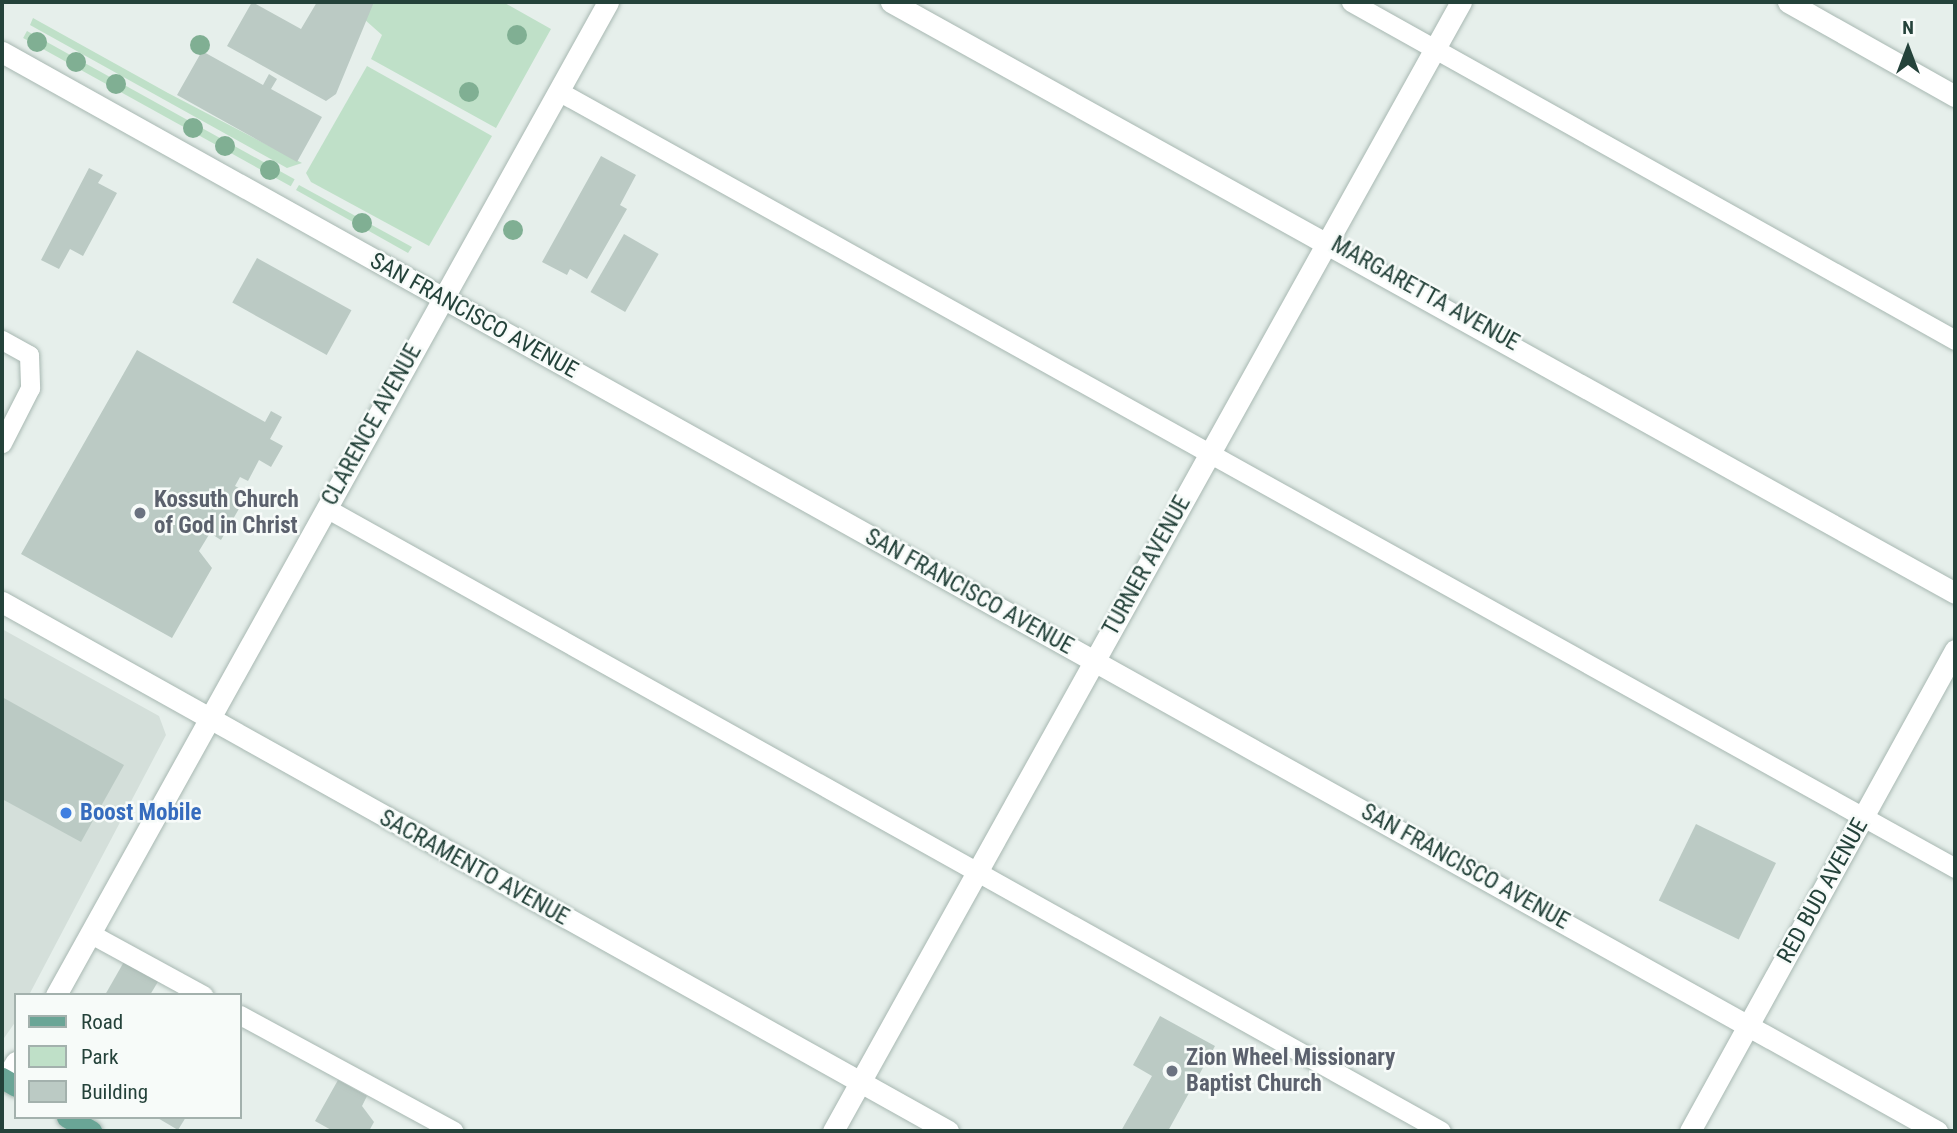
<!DOCTYPE html>
<html>
<head>
<meta charset="utf-8">
<style>
	body { margin:0 }
	#map { position:relative; width:1957px; height:1133px; overflow:hidden; background:#e6efeb; font-family:"Roboto Condensed",sans-serif }
	div>[style] { position:absolute }
	[style*='--x'] { left:calc(var(--x)*1px); top:calc(var(--y)*1px); width:calc(var(--w)*1px); rotate:calc(var(--a)*1deg) }
	.built>* { inset:0; background:#d4dfda }
	.green>* { inset:0; background:#bfe0c8; transform-origin:0 0 }
	.building>* { inset:0; background:#bbcac4; transform-origin:0 0 }
	.roads { filter:drop-shadow(0 0 2px #a8b8b2) drop-shadow(0 0 2px #a8b8b2) }
	.lane>* { height:19px; margin:-9.5px; padding:0 9.5px; transform-origin:9.5px; border-radius:9.5px; background:#fff }
	.street>* { height:21px; margin:-10.5px; padding:0 10.5px; transform-origin:10.5px; border-radius:10.5px; background:#fff }
	.primary>* { height:21px; margin:-10.5px; padding:0 10.5px; transform-origin:10.5px; border-radius:10.5px; background:#6aa596 }
	.trees>* { width:20px; height:20px; margin:-10px; border-radius:50%; background:#80af93 }
	.dots>* { width:19px; height:19px; translate:-50% -50%; box-sizing:border-box; border:4px solid #f7fbf9; border-radius:50% }
	span { translate:-50% -50%; white-space:nowrap; text-align:center; line-height:1.15; -webkit-text-stroke:5px #f7fbf9; paint-order:stroke }
	.street-label { font-size:23px; color:#24423a }
	.worship-label { font-size:23px; color:#5b616d; font-weight:700 }
	.left { translate:0 -50%; text-align:left }
	.shop-label { font-size:23px; color:#366cbe; font-weight:700 }
	.frame { position:absolute; inset:0; border:4px solid #24423a; pointer-events:none }
	.legend { position:absolute; left:14px; top:993px; width:228px; height:126px; box-sizing:border-box; background:#f7fbf9; border:2px solid #a3b1ad; margin:0; padding:9px 12px; list-style:none; font-size:21px; color:#24423a }
	.legend li { display:flex; align-items:center; gap:14px; height:35px }
	.legend b { width:35px; border:2px solid #a3b1ad }
	.north { position:absolute; left:1873px; top:14px; width:70px; height:70px; -webkit-text-stroke:5px #f7fbf9; paint-order:stroke; rotate:0deg; font-size:19px; font-weight:700; line-height:28px; text-align:center; color:#24423a }
	.north::after { content:''; display:block; margin:auto; width:24px; height:32px; background:#24423a; clip-path:polygon(50% 0,100% 100%,50% 72%,0 100%) }
</style>
</head>
<body>
<div id="map">
	<div class="built">
		<div style="clip-path:polygon(2px 629px,159px 716px,166px 735px,29px 995px,16px 995px,16px 1021px,2px 1041px)"></div>
	</div>
	<div class="green">
		<div style="clip-path:polygon(374px 2px,503px 2px,551px 29px,496px 128px,371px 59px,382px 35px,364px 19px)"></div>
		<div style="clip-path:polygon(33px 18px,168px 93px,302px 163px,287px 168px,30px 25px)"></div>
		<div style="left:27px;top:31px;width:306px;height:8px;rotate:29deg"></div>
		<div style="clip-path:polygon(367px 66px,492px 136px,429px 246px,311px 182px,306px 173px)"></div>
		<div style="clip-path:polygon(299px 185px,412px 247px,408px 253px,296px 190px)"></div>
	</div>
	<div class="building">
		<div style="clip-path:polygon(252px 2px,301px 29px,317px 2px,374px 2px,336px 94px,326px 101px,227px 46px)"></div>
		<div style="clip-path:polygon(202px 51px,263px 85px,269px 74px,277px 79px,271px 89px,322px 117px,297px 162px,177px 95px)"></div>
		<div style="clip-path:polygon(601px 156px,636px 175px,620px 205px,627px 209px,587px 279px,570px 269px,567px 275px,542px 262px)"></div>
		<div style="clip-path:polygon(89px 168px,103px 175px,98px 183px,117px 193px,83px 256px,70px 249px,59px 269px,41px 260px)"></div>
		<div style="left:624px;top:234px;width:40px;height:67px;rotate:30deg"></div>
		<div style="left:257px;top:258px;width:108px;height:51px;rotate:29deg"></div>
		<div style="clip-path:polygon(137px 350px,265px 422px,271px 411px,282px 417px,270px 439px,283px 446px,271px 467px,259px 460px,248px 481px,240px 477px,235px 486px,248px 493px,221px 540px,210px 533px,199px 551px,212px 568px,172px 638px,21px 554px)"></div>
		<div style="clip-path:polygon(2px 697px,124px 765px,81px 842px,2px 799px)"></div>
		<div style="left:1696px;top:824px;width:89px;height:85px;rotate:26deg"></div>
		<div style="clip-path:polygon(125px 960px,159px 980px,150px 995px,105px 995px)"></div>
		<div style="clip-path:polygon(1160px 1016px,1215px 1046px,1168px 1131px,1121px 1131px,1152px 1076px,1133px 1065px)"></div>
		<div style="clip-path:polygon(338px 1080px,367px 1096px,362px 1106px,374px 1122px,369px 1131px,333px 1131px,315px 1121px)"></div>
		<div style="clip-path:polygon(156px 1117px,186px 1117px,178px 1130px)"></div>
	</div>
	<div class="roads">
		<div class="lane">
			<div style="--x:1351;--y:2;--w:692;--a:29.23"></div>
			<div style="--x:558;--y:91;--w:1599;--a:29.08"></div>
			<div style="--x:2;--y:340;--w:31;--a:29"></div>
			<div style="--x:29;--y:355;--w:33;--a:88"></div>
			<div style="--x:30;--y:388;--w:62;--a:117"></div>
			<div style="--x:326;--y:508;--w:1277;--a:29.19"></div>
			<div style="--x:91;--y:934;--w:128;--a:28.6"></div>
			<div style="--x:240;--y:1015;--w:243;--a:28.5"></div>
		</div>
		<div class="street">
			<div style="--x:891;--y:2;--w:1217;--a:29.05"></div>
			<div style="--x:1788;--y:2;--w:192;--a:29.4"></div>
			<div style="--x:2;--y:52;--w:2216;--a:29.15"></div>
			<div style="--x:2;--y:602;--w:1084;--a:29.21"></div>
			<div style="--x:56;--y:995;--w:1136;--a:-60.93"></div>
			<div style="--x:5;--y:1080;--w:21;--a:-59"></div>
			<div style="--x:833;--y:1131;--w:1292;--a:-60.92"></div>
			<div style="--x:1690;--y:1131;--w:549;--a:-61.15"></div>
		</div>
		<div class="primary">
			<div style="--x:2;--y:1078;--w:16;--a:30"></div>
			<div style="--x:67;--y:1117;--w:28;--a:30"></div>
		</div>
	</div>
	<div class="trees">
		<div style="left:517px;top:35px"></div>
		<div style="left:37px;top:42px"></div>
		<div style="left:200px;top:45px"></div>
		<div style="left:76px;top:62px"></div>
		<div style="left:116px;top:84px"></div>
		<div style="left:469px;top:92px"></div>
		<div style="left:193px;top:128px"></div>
		<div style="left:225px;top:146px"></div>
		<div style="left:270px;top:170px"></div>
		<div style="left:362px;top:223px"></div>
		<div style="left:513px;top:230px"></div>
	</div>
	<div class="dots">
		<div style="left:140px;top:513px;background:#6b7280"></div>
		<div style="left:66px;top:813px;background:#3f7fe0"></div>
		<div style="left:1172px;top:1071px;background:#6b7280"></div>
	</div>
	<div class="street-label">
		<span style="left:1425px;top:294px;rotate:29deg">MARGARETTA AVENUE</span>
		<span style="left:474px;top:316px;rotate:29deg">SAN FRANCISCO AVENUE</span>
		<span style="left:372px;top:425px;rotate:-61deg">CLARENCE AVENUE</span>
		<span style="left:1147px;top:566px;rotate:-61deg">TURNER AVENUE</span>
		<span style="left:969px;top:592px;rotate:29deg">SAN FRANCISCO AVENUE</span>
		<span style="left:1465px;top:867px;rotate:29deg">SAN FRANCISCO AVENUE</span>
		<span style="left:474px;top:868px;rotate:29deg">SACRAMENTO AVENUE</span>
		<span style="left:1823px;top:891px;rotate:-61deg">RED BUD AVENUE</span>
	</div>
	<div class="worship-label">
		<span class="left" style="left:154px;top:513px">Kossuth Church<br>of God in Christ</span>
		<span class="left" style="left:1186px;top:1071px">Zion Wheel Missionary<br>Baptist Church</span>
	</div>
	<div class="shop-label">
		<span class="left" style="left:80px;top:813px">Boost Mobile</span>
	</div>
	<div class="frame"></div>
	<ul class="legend">
	<li><b style="height:9px;background:#6aa596"></b>Road</li>
	<li><b style="height:19px;background:#bfe0c8"></b>Park</li>
	<li><b style="height:19px;background:#bbcac4"></b>Building</li>
	</ul>
	<div class="north">N</div>
</div>
</body>
</html>
